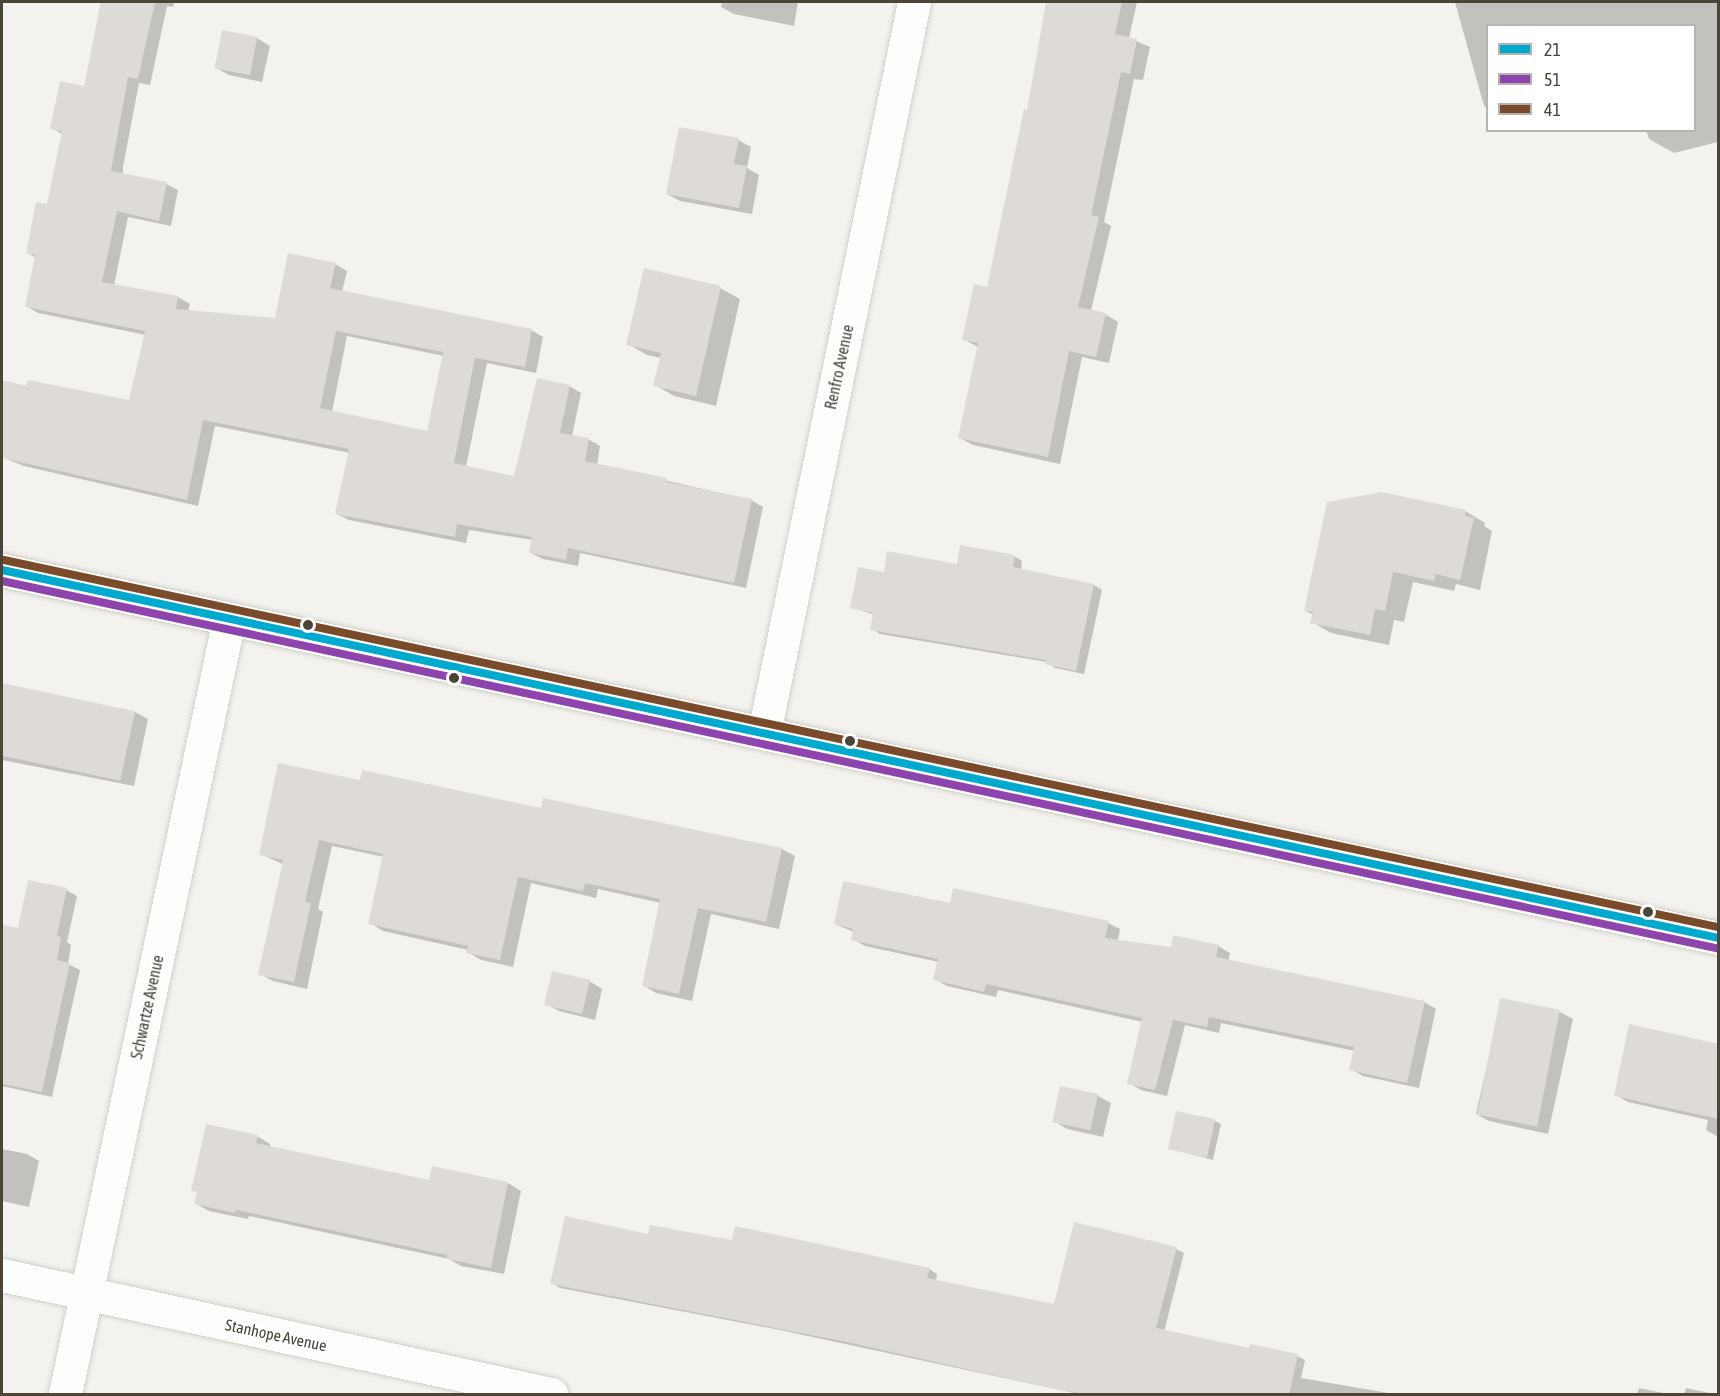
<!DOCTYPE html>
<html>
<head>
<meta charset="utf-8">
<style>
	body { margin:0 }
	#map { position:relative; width:1720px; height:1396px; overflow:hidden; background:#f4f2ee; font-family:"Asap Condensed",sans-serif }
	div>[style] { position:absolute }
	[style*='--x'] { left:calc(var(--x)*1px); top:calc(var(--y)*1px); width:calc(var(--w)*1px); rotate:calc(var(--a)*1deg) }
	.shadow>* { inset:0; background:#0003 }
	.building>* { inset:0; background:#dedbd6; transform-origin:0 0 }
	.roads { filter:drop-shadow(0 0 2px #d2d0cb) drop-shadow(0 0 2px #d2d0cb) }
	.minor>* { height:33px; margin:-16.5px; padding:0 16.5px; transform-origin:16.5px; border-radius:16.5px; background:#fdfdfc }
	.bus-1>* { height:8px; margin:-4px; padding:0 4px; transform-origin:4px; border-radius:4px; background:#00a9ce }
	.bus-2>* { height:8px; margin:-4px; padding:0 4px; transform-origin:4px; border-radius:4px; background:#8e44ad }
	.bus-3>* { height:8px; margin:-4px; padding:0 4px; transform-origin:4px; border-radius:4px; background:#7a4b2a }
	.dots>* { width:16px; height:16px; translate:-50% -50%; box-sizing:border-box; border:3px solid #fff; border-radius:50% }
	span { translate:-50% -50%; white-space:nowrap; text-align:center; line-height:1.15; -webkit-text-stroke:4.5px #fff; paint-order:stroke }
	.street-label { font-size:16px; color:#4b4439 }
	.frame { position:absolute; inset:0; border:3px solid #4b4439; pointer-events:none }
	.legend { position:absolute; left:1486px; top:24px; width:210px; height:108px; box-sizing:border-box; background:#fff; border:2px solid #b7b4b0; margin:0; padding:8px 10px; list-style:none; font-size:18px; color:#4b4439 }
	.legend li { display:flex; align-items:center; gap:12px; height:30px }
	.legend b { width:30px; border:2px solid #b7b4b0 }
</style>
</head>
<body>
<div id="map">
	<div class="shadow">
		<div style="clip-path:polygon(evenodd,101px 2px,174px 2px,173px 7px,167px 6px,150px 85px,139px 83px,123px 167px,123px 175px,166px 184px,178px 190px,171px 226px,128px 217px,114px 286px,178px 297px,190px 304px,188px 311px,276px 320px,335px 264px,347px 271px,342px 292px,531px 330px,543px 337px,536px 373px,487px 363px,466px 467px,515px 477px,569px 386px,581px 393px,572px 436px,588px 439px,600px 446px,597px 465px,751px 500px,763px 507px,746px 588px,580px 553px,578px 566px,543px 559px,531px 553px,533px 540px,469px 530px,466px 543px,349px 520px,337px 514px,350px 453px,215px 426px,198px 506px,24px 466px,2px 457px,2px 382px,131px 402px,146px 335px,38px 313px,26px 306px,36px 258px,28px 253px,48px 206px,62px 134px,52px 128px,85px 88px,101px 2px,347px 336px,444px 356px,428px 433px,332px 412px,347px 336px)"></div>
		<div style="clip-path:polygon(722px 2px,798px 2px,794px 26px,734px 14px,721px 7px)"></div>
		<div style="clip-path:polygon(1048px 2px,1137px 2px,1129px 38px,1150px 47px,1143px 80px,1134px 79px,1104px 222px,1111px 226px,1091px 311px,1105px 314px,1118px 322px,1109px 363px,1082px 357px,1060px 464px,973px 445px,960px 438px,978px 347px,963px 339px,988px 288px,1028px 112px)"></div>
		<div style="clip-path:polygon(1455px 2px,1718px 2px,1718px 142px,1674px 153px,1649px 139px,1646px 130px,1694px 130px,1694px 26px,1488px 26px,1488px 108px,1484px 106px)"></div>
		<div style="clip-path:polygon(223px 32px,257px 38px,270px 46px,262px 82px,229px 75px,216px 68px)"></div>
		<div style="clip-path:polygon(738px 140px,751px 147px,747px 168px,759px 175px,752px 214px,680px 201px,667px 194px)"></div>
		<div style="clip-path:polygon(720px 288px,740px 299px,716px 406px,674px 396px,655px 385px,661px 358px,647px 355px,628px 344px)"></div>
		<div style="clip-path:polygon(1465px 511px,1485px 523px,1484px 526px,1492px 531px,1480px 590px,1456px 584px,1454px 591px,1413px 582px,1404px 622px,1394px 620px,1389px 645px,1331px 633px,1312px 622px,1314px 615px,1305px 611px)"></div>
		<div style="clip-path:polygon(1014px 556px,1022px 561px,1021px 570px,1094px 585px,1102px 590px,1084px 674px,1055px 668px,1047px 662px,880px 634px,872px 629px,874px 615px,852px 607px,885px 574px)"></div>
		<div style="clip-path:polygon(2px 685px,135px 712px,148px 719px,134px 786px,2px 760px,2px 763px)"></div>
		<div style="clip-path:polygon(361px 782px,782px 849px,795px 856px,779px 929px,711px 914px,692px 1001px,656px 993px,643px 985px,661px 903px,598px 889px,596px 898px,531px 883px,513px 967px,481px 960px,468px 952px,468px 950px,383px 931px,370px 923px,384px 857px,332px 846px,318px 909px,323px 912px,307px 989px,273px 981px,260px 974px,283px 864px,260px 854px)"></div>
		<div style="clip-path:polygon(66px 890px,77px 896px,67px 942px,71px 945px,68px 964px,80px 970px,52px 1097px,2px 1086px,2px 926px,19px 930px)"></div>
		<div style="clip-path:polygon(951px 905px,1108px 923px,1120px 929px,1118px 941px,1172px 949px,1218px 946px,1230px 953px,1228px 962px,1424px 1002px,1436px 1009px,1419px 1088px,1363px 1076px,1351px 1069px,1355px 1051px,1221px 1023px,1219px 1033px,1185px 1025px,1167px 1096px,1141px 1090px,1129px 1083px,1143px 1022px,998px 990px,996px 997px,947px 986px,935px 979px,939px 962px,865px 946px,853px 939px,854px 932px,835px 924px)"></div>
		<div style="clip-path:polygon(589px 981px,602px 989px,595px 1020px,559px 1011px,546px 1004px)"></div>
		<div style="clip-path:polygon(1502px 999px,1560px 1012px,1573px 1019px,1548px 1134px,1489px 1121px,1476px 1114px)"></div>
		<div style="clip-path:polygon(1718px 1046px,1718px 1137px,1706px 1130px,1708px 1120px,1628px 1102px,1616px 1095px)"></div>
		<div style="clip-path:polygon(1061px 1088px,1098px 1096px,1111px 1103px,1103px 1137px,1067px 1129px,1054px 1121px)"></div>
		<div style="clip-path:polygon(1215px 1121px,1221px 1124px,1213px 1160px,1169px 1148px)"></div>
		<div style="clip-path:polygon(257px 1136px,270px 1144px,270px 1147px,430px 1181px,433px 1168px,508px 1183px,521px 1191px,504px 1274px,461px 1266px,449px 1259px,249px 1216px,248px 1219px,209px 1211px,196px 1204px,198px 1193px,193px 1190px)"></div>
		<div style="clip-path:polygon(2px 1149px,27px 1154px,39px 1161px,29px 1207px,2px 1201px)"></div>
		<div style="clip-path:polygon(649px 1236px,733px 1242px,929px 1269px,937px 1274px,936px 1281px,1055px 1306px,1176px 1249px,1184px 1253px,1164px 1332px,1250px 1350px,1297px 1356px,1305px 1360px,1301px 1378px,1394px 1394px,1079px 1394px,780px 1330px,560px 1288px,552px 1283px)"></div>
		<div style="clip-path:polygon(1639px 1388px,1668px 1394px,1637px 1394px)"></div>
		<div style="clip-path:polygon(1686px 1388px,1714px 1394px,1684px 1394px)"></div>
	</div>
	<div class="building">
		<div style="clip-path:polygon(evenodd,101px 2px,155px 2px,138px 79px,128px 77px,111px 171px,167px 182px,159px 221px,117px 211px,102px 282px,178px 296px,176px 309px,275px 318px,288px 253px,336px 263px,330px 288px,532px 329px,525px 367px,475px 358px,454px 463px,514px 476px,537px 378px,570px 385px,560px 433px,589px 438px,585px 461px,667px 478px,666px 482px,752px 499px,734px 583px,568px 548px,566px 560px,529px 553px,532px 537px,457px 524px,455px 537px,335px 514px,349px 449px,203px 420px,187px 500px,2px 458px,2px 380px,26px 386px,28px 380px,129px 400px,145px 331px,25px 307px,35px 255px,26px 253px,36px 202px,47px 204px,62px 131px,50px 129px,60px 81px,84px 86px,101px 2px,336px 331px,443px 352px,427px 431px,320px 408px,336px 331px)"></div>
		<div style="clip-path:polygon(1046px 2px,1122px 2px,1115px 34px,1137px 39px,1130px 74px,1121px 72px,1091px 215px,1099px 217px,1078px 307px,1106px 313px,1096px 357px,1069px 351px,1048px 457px,958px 438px,978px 343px,962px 340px,974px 284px,987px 287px,1024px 109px,1027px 110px)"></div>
		<div style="left:222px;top:30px;width:36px;height:39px;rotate:11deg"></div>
		<div style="clip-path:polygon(679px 127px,739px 138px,734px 164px,747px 166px,739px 208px,666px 194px)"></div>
		<div style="clip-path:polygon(644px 268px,721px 286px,696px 396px,653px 386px,661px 353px,626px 345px)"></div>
		<div style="clip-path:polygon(1382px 492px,1466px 510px,1465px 516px,1474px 518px,1460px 580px,1436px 574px,1434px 581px,1393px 572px,1385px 611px,1375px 609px,1370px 635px,1310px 623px,1313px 612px,1304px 611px,1327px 502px)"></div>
		<div style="clip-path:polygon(960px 545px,1015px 555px,1013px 567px,1094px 584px,1076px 671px,1045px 664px,1046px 660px,870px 630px,873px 613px,850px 608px,858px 567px,884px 572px,887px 551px,957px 564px)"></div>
		<div style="left:2px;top:683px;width:136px;height:71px;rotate:12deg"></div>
		<div style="clip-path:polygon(278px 763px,360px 780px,362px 770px,541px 808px,543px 798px,782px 848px,766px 922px,698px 908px,679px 994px,642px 986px,660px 899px,585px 883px,583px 891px,518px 877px,500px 960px,466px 953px,468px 946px,368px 924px,383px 854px,319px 840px,305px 902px,311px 903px,294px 982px,258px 975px,283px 860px,259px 855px)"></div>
		<div style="clip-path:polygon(28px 880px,67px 888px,57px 936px,61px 937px,57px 960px,70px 963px,42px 1092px,2px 1084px,2px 925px,18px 928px)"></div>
		<div style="clip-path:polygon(843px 881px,950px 903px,953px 888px,1109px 921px,1105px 938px,1171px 947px,1173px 935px,1219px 945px,1216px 957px,1425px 1001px,1407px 1083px,1349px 1070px,1354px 1047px,1209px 1017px,1207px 1027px,1173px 1020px,1155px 1090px,1127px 1084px,1142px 1018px,986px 984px,984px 992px,933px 980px,938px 959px,851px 940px,853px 929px,834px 924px)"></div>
		<div style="left:552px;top:971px;width:39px;height:35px;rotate:13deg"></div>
		<div style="left:1500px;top:998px;width:61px;height:119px;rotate:11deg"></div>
		<div style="clip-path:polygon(1629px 1024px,1719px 1044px,1719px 1119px,1614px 1096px)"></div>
		<div style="left:1060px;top:1086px;width:39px;height:37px;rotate:12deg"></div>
		<div style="left:1176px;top:1111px;width:40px;height:39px;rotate:12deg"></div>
		<div style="clip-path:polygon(206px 1124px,258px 1135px,256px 1143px,429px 1180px,432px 1166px,508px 1182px,491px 1268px,447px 1259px,447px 1255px,236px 1210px,235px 1213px,194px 1204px,197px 1192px,191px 1191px)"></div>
		<div style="clip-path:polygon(565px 1216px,648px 1234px,650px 1225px,732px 1240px,735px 1226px,930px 1268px,927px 1278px,1054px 1304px,1074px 1222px,1177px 1247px,1156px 1328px,1249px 1348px,1250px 1344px,1298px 1354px,1289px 1395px,1091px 1395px,1055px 1389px,847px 1342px,550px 1284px)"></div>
	</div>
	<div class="roads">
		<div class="minor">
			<div style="--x:2;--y:570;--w:1755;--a:12.1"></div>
			<div style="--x:764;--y:733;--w:746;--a:-78.4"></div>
			<div style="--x:2;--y:1275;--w:562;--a:12.23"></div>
			<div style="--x:65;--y:1394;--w:792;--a:-78.05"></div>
		</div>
	</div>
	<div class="bus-1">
		<div style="--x:2;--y:570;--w:1755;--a:12.1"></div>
	</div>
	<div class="bus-2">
		<div style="--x:2;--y:581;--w:1753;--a:12.09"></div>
	</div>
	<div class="bus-3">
		<div style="--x:4;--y:560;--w:1753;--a:12.09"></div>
	</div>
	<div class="dots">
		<div style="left:308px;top:625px;background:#4b4439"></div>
		<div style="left:454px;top:678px;background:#4b4439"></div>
		<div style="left:850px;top:741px;background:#4b4439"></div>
		<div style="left:1648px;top:912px;background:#4b4439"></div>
	</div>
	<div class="street-label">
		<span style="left:839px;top:367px;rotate:-78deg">Renfro Avenue</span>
		<span style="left:147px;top:1007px;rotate:-78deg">Schwartze Avenue</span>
		<span style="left:276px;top:1335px;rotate:12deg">Stanhope Avenue</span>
	</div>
	<div class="frame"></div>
	<ul class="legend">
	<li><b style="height:8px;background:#00a9ce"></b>21</li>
	<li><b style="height:8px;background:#8e44ad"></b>51</li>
	<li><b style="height:8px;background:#7a4b2a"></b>41</li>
	</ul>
</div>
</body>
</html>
